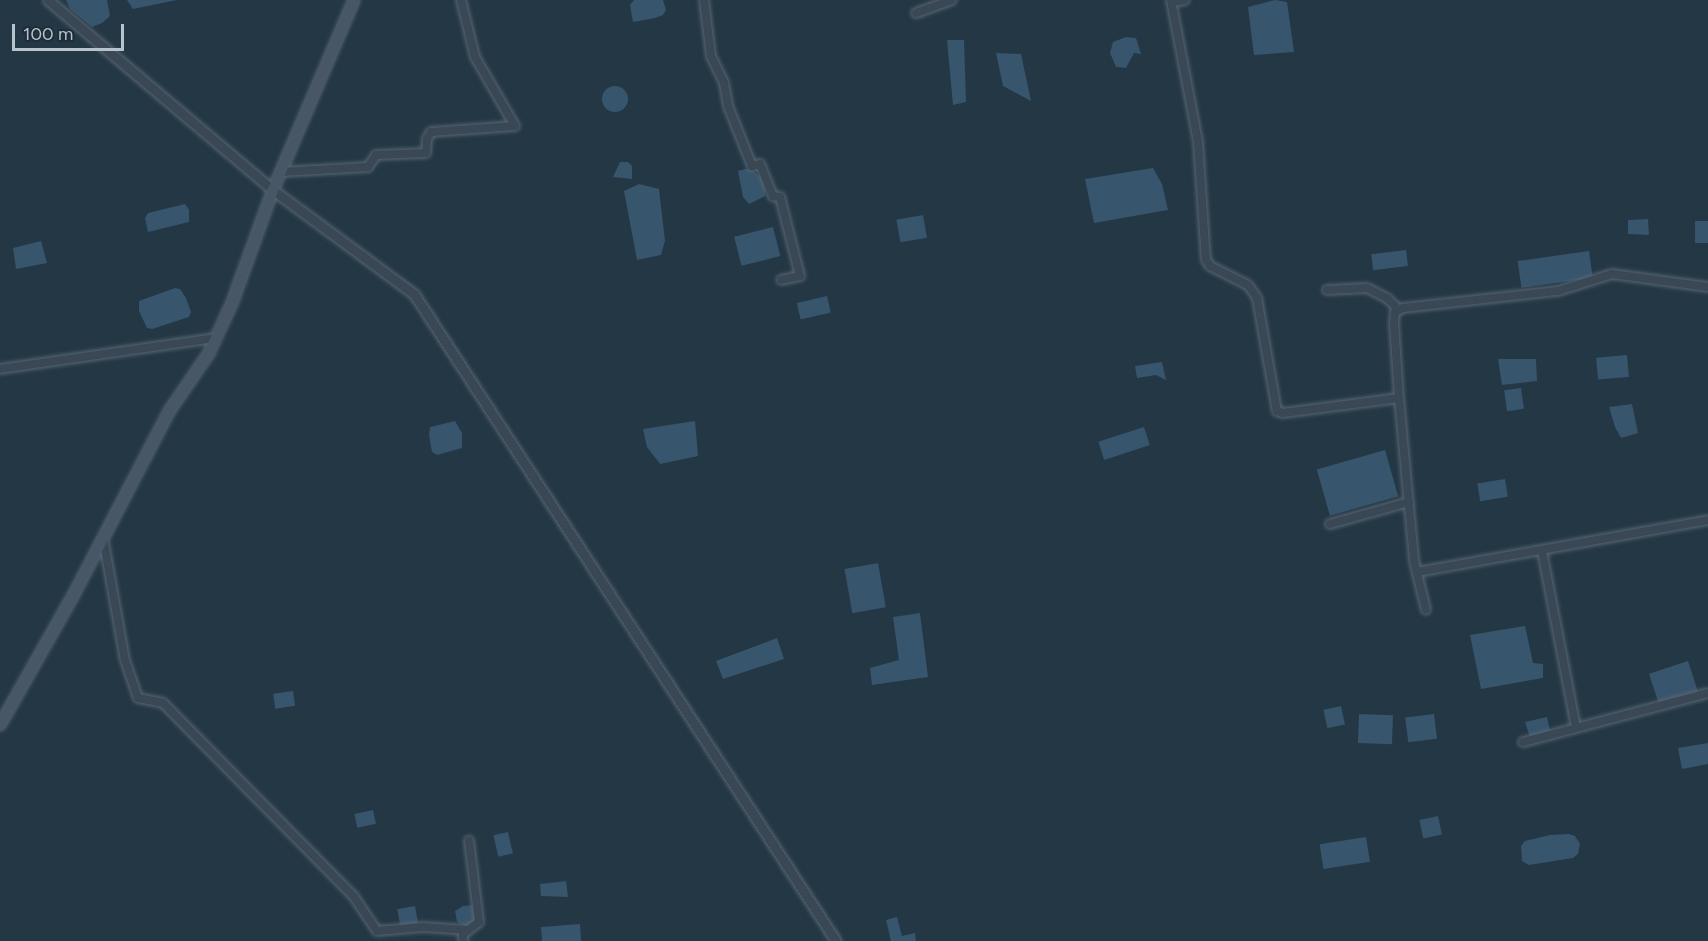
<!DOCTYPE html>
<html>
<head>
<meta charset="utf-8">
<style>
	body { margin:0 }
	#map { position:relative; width:1708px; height:941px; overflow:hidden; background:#243745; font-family:Figtree,sans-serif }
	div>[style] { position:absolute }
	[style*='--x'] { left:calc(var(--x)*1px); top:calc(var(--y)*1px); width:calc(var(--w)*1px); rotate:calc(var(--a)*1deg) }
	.water>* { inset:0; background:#37556d; transform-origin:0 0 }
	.round { border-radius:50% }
	.roads { filter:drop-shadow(0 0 2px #576671) drop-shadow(0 0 2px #576671) }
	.minor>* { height:8px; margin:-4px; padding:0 4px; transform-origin:4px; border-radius:4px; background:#394854 }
	.tertiary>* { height:9px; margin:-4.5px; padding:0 4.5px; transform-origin:4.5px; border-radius:4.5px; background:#394854 }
	.secondary>* { height:10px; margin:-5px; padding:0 5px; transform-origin:5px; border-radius:5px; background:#475767 }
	span { translate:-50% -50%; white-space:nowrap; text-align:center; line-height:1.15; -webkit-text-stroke:4.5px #1e2d39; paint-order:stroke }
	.scale { position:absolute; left:12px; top:24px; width:112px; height:27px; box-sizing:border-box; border:3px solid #b6c3cd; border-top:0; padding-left:8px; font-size:18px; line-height:21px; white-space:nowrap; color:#b6c3cd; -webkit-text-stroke:4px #1e2d39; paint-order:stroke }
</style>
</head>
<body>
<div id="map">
	<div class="water">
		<div style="clip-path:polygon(66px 0,107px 0,110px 16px,102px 23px,92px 27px,70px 9px)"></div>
		<div style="clip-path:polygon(127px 0,177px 0,133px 9px)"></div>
		<div style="clip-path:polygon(634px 0,663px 0,666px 10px,663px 15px,655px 18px,633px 22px,630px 5px)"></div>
		<div style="clip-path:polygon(1275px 0,1287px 2px,1294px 52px,1254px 55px,1248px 7px)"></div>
		<div style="clip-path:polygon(1126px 37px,1136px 38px,1141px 54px,1134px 53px,1126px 68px,1116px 67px,1110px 53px,1113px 42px)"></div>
		<div style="clip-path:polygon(947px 40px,964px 40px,966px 102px,953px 105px)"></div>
		<div style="clip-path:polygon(996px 53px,1021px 54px,1031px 101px,1003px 86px)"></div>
		<div class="round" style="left:602px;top:86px;width:26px;height:26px"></div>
		<div style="clip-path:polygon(620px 162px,628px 162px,632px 166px,632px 179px,613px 177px)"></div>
		<div style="clip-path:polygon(1153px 168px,1162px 184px,1168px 210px,1094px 223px,1085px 179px)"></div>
		<div style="clip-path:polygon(745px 169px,751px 169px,761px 178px,765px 190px,765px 196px,749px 204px,743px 197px,738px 171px)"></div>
		<div style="clip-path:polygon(639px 184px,659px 189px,665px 241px,661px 255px,637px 260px,624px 191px)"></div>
		<div style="clip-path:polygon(185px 204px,189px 210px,189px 222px,148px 232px,145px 218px,148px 213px)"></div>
		<div style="left:923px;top:215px;width:23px;height:27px;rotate:80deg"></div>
		<div style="clip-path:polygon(1648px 219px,1649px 235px,1628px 234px,1628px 220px)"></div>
		<div style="left:1708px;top:221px;width:22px;height:13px;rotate:90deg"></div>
		<div style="left:773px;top:227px;width:30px;height:40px;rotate:76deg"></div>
		<div style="clip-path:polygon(41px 241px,47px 263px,16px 269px,13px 248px)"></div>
		<div style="left:1406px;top:250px;width:16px;height:35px;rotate:83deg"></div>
		<div style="left:1589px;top:251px;width:27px;height:72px;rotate:82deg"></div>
		<div style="clip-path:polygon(175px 288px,180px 289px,186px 298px,191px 312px,189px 317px,152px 329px,147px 328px,139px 311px,139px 301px)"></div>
		<div style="left:827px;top:296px;width:17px;height:31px;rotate:77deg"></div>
		<div style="left:1627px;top:355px;width:22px;height:31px;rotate:85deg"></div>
		<div style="clip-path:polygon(1536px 359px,1537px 381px,1502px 385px,1498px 359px)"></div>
		<div style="clip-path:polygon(1162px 362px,1166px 380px,1156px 375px,1137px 378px,1135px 366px)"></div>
		<div style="left:1521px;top:388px;width:21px;height:17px;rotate:82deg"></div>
		<div style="clip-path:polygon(1632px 404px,1638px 433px,1621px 438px,1615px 427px,1609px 407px)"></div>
		<div style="clip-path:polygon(455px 421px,462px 433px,462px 448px,437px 455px,432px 452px,429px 435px,430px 427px)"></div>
		<div style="clip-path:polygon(695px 421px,698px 456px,660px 464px,647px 447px,643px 429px)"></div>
		<div style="left:1144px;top:427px;width:19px;height:48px;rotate:72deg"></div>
		<div style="left:1385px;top:450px;width:48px;height:71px;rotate:74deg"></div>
		<div style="left:1505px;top:479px;width:18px;height:28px;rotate:81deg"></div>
		<div style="left:878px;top:563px;width:45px;height:34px;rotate:80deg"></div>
		<div style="clip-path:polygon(920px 613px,928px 677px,872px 685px,870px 668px,899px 660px,893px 617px)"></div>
		<div style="clip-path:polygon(1525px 626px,1533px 663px,1543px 664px,1543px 678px,1481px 689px,1470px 635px)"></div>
		<div style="clip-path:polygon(777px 638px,784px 659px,723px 679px,716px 661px)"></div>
		<div style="left:1688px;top:661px;width:33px;height:41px;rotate:72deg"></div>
		<div style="left:293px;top:691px;width:15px;height:20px;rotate:82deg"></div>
		<div style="left:1341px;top:706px;width:19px;height:18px;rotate:78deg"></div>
		<div style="left:1359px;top:714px;width:34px;height:29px;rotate:2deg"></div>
		<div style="left:1434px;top:714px;width:25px;height:29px;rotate:83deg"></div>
		<div style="clip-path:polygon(1547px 717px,1550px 731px,1530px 737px,1525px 722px)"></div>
		<div style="clip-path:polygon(1708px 743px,1708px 764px,1682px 769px,1678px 748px)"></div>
		<div style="left:373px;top:810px;width:14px;height:19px;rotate:78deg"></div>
		<div style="left:1438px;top:816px;width:19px;height:19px;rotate:78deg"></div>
		<div style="left:508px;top:832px;width:22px;height:15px;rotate:77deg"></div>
		<div style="clip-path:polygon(1569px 834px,1575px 836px,1580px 844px,1578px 854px,1573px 858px,1529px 865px,1522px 861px,1521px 846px,1525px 841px,1550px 835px)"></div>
		<div style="left:1366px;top:837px;width:25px;height:47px;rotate:81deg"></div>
		<div style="clip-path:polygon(566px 881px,568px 897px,541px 896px,540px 884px)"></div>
		<div style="clip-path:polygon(473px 905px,476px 920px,466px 926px,457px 922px,455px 911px,463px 906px)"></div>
		<div style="left:415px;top:906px;width:17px;height:18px;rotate:80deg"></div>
		<div style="clip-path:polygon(897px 917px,902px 936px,915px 933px,916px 941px,891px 941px,886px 920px)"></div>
		<div style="clip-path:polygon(580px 924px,581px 941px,542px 941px,541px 927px)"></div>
	</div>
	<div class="roads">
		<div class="minor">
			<div style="--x:704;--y:0;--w:56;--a:82.9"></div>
			<div style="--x:711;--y:56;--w:30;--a:64"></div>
			<div style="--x:724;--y:83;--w:23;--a:80"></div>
			<div style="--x:728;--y:106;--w:65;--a:68.2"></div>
			<div style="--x:752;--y:166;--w:8;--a:-14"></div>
			<div style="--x:760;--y:164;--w:35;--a:68"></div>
			<div style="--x:773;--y:196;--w:7;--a:8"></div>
			<div style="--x:780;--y:197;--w:81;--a:75.8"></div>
			<div style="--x:800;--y:276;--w:19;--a:168"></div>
			<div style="--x:1171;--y:0;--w:144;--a:79.2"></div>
			<div style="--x:1198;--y:141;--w:119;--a:86.2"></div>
			<div style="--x:1206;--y:260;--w:7;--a:56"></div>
			<div style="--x:1210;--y:266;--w:42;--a:26.6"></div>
			<div style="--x:1248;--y:285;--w:16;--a:55"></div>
			<div style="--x:1257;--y:298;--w:115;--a:80"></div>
			<div style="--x:1277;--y:411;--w:6;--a:18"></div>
			<div style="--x:1283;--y:413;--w:117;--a:-7.4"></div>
			<div style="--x:1399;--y:398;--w:75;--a:-93.8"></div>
			<div style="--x:1394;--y:323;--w:11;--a:-85"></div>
			<div style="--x:1395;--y:312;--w:9;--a:-27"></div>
			<div style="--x:1403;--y:308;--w:156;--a:-6.3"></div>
			<div style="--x:1558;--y:291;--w:57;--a:-17.5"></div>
			<div style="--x:1612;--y:274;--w:97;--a:7.7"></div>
			<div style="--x:1172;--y:2;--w:13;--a:-9"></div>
			<div style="--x:916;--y:13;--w:38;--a:-20"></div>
			<div style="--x:281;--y:172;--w:87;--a:-3.3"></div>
			<div style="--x:368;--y:167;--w:14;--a:-56"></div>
			<div style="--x:376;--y:155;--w:50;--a:-2.3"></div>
			<div style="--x:426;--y:153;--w:14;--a:-86"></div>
			<div style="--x:427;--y:139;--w:8;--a:-60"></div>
			<div style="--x:431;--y:132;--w:84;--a:-4.1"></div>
			<div style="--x:515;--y:126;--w:80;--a:-120.1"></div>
			<div style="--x:475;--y:57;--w:59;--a:-103.8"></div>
			<div style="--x:1327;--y:290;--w:40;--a:-2.9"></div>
			<div style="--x:1367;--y:288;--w:22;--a:27"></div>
			<div style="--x:1387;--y:298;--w:17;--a:45"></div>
			<div style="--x:0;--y:369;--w:218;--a:-8.2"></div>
			<div style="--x:1399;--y:398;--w:164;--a:84.7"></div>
			<div style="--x:1414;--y:561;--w:50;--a:76.2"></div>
			<div style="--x:1330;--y:524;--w:82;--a:-15.6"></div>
			<div style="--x:103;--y:537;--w:125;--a:79.9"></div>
			<div style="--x:125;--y:660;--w:40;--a:71.1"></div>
			<div style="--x:138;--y:698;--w:25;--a:11"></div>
			<div style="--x:163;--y:703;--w:272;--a:45.4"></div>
			<div style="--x:354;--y:897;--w:41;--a:55.9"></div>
			<div style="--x:377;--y:931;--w:46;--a:-5"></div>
			<div style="--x:423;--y:927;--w:45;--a:3.8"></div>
			<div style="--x:1542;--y:551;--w:179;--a:79.1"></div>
			<div style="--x:1417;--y:572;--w:296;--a:-10.1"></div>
			<div style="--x:1523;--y:742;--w:191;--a:-14.8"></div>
			<div style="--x:463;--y:941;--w:7;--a:-90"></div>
			<div style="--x:463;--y:934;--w:20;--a:-37"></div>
			<div style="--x:479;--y:922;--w:82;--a:-97"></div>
		</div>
		<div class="tertiary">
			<div style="--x:48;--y:0;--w:294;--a:40.2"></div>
			<div style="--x:273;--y:190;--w:175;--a:36.4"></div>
			<div style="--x:414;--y:294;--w:772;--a:56.89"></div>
		</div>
		<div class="secondary">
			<div style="--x:0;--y:725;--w:148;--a:-60.5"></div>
			<div style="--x:73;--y:596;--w:210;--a:-62.5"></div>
			<div style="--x:170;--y:410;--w:69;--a:-55.6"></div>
			<div style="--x:209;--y:353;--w:55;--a:-65.3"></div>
			<div style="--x:232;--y:303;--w:120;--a:-70.1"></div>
			<div style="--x:273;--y:190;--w:207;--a:-66.9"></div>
		</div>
	</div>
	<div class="scale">100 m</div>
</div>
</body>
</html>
